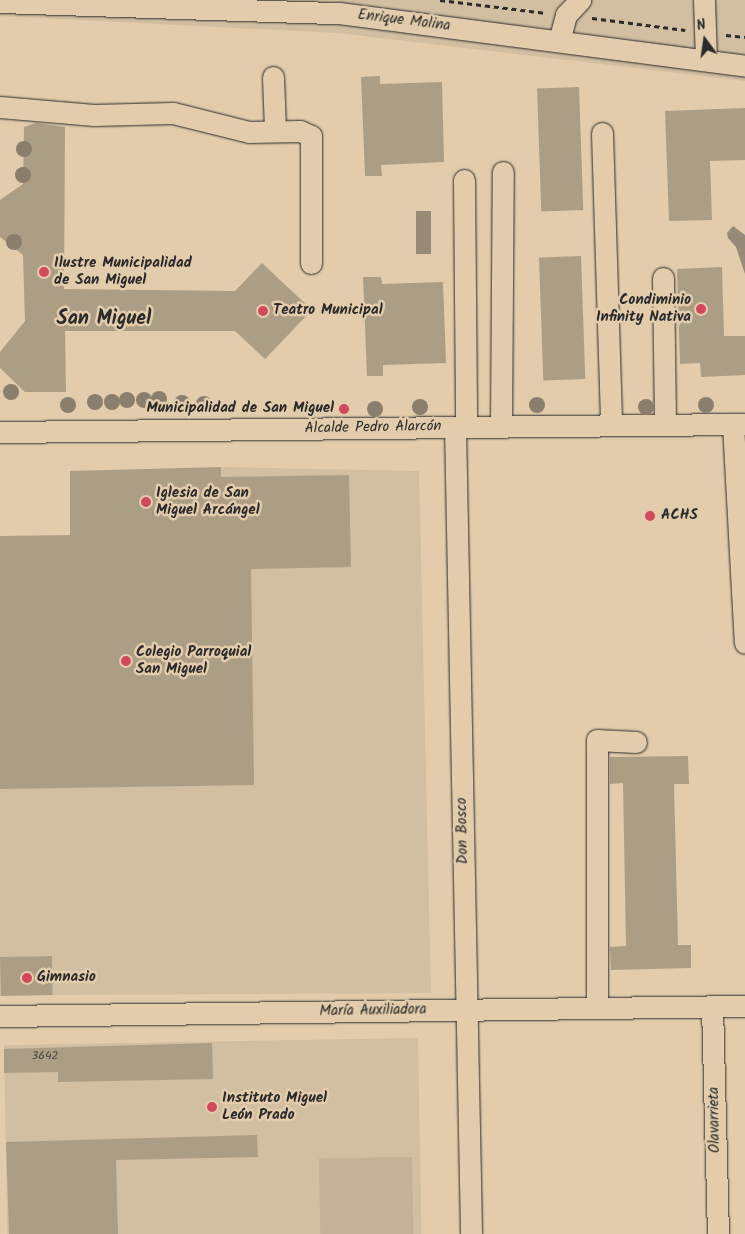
<!DOCTYPE html>
<html>
<head>
<meta charset="utf-8">
<style>
	body { margin:0 }
	#map { position:relative; width:745px; height:1234px; overflow:hidden; background:#e2ccab; font-family:Kalam,sans-serif }
	div>[style] { position:absolute }
	[style*='--x'] { left:calc(var(--x)*1px); top:calc(var(--y)*1px); width:calc(var(--w)*1px); rotate:calc(var(--a)*1deg) }
	.built>* { inset:0; background:#d2bea0; transform-origin:0 0 }
	.green>* { inset:0; background:#c4b196; transform-origin:0 0 }
	.water>* { inset:0; background:#978a78; transform-origin:0 0 }
	.building>* { inset:0; background:#ac9d85; transform-origin:0 0 }
	.path>* { height:3px; margin-top:-1.5px; transform-origin:0; background:repeating-linear-gradient(90deg,#2b2b2b 0 5px,transparent 0 9px) }
	.roads { filter:drop-shadow(0 0 1px #2b2b2b) drop-shadow(0 0 1px #2b2b2b) }
	.minor>* { height:21px; margin:-10.5px; padding:0 10.5px; transform-origin:10.5px; border-radius:10.5px; background:#e2ccab }
	.trees>* { width:16px; height:16px; margin:-8px; border-radius:50%; background:#8a7e6d }
	.dots>* { width:14px; height:14px; translate:-50% -50%; box-sizing:border-box; border:2px solid #e2ccab; border-radius:50% }
	span { translate:-50% -50%; white-space:nowrap; text-align:center; line-height:1.15; -webkit-text-stroke:5px #e2ccab; paint-order:stroke }
	.number-label { font-size:12px; color:#4b4842 }
	.number-label span { -webkit-text-stroke-width:0 }
	.street-label { font-size:15px; color:#2b2b2b }
	.poi-label { font-size:15px; color:#2b2b2b; font-weight:700 }
	.left { translate:0 -50%; text-align:left }
	.right { translate:-100% -50%; text-align:right }
	.district-label { font-size:20px; color:#2b2b2b; font-weight:700 }
	.north { position:absolute; left:680px; top:15px; width:50px; height:50px; -webkit-text-stroke:4px #e2ccab; paint-order:stroke; rotate:346deg; font-size:14px; font-weight:700; line-height:20px; text-align:center; color:#2b2b2b }
	.north::after { content:''; display:block; margin:auto; width:18px; height:22px; background:#2b2b2b; clip-path:polygon(50% 0,100% 100%,50% 72%,0 100%) }
</style>
</head>
<body>
<div id="map">
	<div class="built">
		<div style="clip-path:polygon(0 0,745px 0,745px 81px,338px 33px,0 16px)"></div>
		<div style="clip-path:polygon(221px 467px,419px 471px,431px 993px,53px 995px,52px 956px,0 957px,0 789px,224px 533px)"></div>
		<div style="left:418px;top:1038px;width:196px;height:414px;rotate:89deg"></div>
	</div>
	<div class="green">
		<div style="left:412px;top:1157px;width:77px;height:93px;rotate:89deg"></div>
	</div>
	<div class="water">
		<div style="left:416px;top:211px;width:15px;height:43px"></div>
		<div style="clip-path:polygon(733px 226px,745px 235px,745px 274px,736px 247px,728px 238px,727px 233px)"></div>
	</div>
	<div class="building">
		<div style="clip-path:polygon(380px 76px,380px 84px,442px 82px,444px 162px,381px 165px,382px 176px,365px 176px,361px 77px)"></div>
		<div style="left:579px;top:87px;width:123px;height:42px;rotate:88deg"></div>
		<div style="clip-path:polygon(745px 108px,745px 160px,710px 161px,712px 220px,669px 221px,665px 111px)"></div>
		<div style="clip-path:polygon(36px 123px,65px 127px,64px 289px,235px 291px,262px 263px,312px 310px,265px 359px,235px 331px,65px 331px,66px 392px,25px 392px,0 368px,0 352px,25px 321px,23px 255px,0 237px,0 200px,23px 184px,24px 127px)"></div>
		<div style="left:581px;top:256px;width:123px;height:42px;rotate:88deg"></div>
		<div style="clip-path:polygon(722px 267px,724px 336px,745px 336px,745px 375px,701px 377px,700px 363px,680px 364px,677px 269px)"></div>
		<div style="clip-path:polygon(363px 277px,381px 277px,382px 284px,443px 282px,446px 363px,383px 365px,383px 376px,367px 376px)"></div>
		<div style="clip-path:polygon(221px 467px,221px 477px,349px 475px,351px 567px,251px 569px,254px 785px,0 789px,0 536px,70px 535px,70px 471px)"></div>
		<div style="clip-path:polygon(688px 756px,689px 784px,674px 784px,678px 945px,691px 945px,691px 968px,611px 970px,610px 947px,626px 946px,623px 783px,610px 784px,610px 757px)"></div>
		<div style="left:52px;top:956px;width:39px;height:52px;rotate:89deg"></div>
		<div style="clip-path:polygon(212px 1043px,213px 1079px,58px 1082px,58px 1072px,4px 1073px,4px 1049px)"></div>
		<div style="clip-path:polygon(257px 1135px,258px 1157px,116px 1160px,118px 1234px,9px 1234px,6px 1142px)"></div>
	</div>
	<div class="path">
		<div style="--x:440;--y:0;--w:107;--a:7"></div>
		<div style="--x:592;--y:18;--w:94;--a:7.4"></div>
		<div style="--x:726;--y:35;--w:19;--a:6"></div>
	</div>
	<div class="roads">
		<div class="minor">
			<div style="--x:704;--y:0;--w:60;--a:88.1"></div>
			<div style="--x:0;--y:2;--w:339;--a:1.9"></div>
			<div style="--x:339;--y:13;--w:409;--a:7.4"></div>
			<div style="--x:559;--y:41;--w:27;--a:-75"></div>
			<div style="--x:566;--y:15;--w:21;--a:-47"></div>
			<div style="--x:273;--y:77;--w:52;--a:87.8"></div>
			<div style="--x:0;--y:107;--w:94;--a:4.9"></div>
			<div style="--x:94;--y:115;--w:79;--a:-1.5"></div>
			<div style="--x:173;--y:113;--w:78;--a:14"></div>
			<div style="--x:249;--y:132;--w:51;--a:-1.1"></div>
			<div style="--x:300;--y:131;--w:12;--a:24"></div>
			<div style="--x:311;--y:136;--w:127;--a:90"></div>
			<div style="--x:602;--y:133;--w:292;--a:88.2"></div>
			<div style="--x:464;--y:180;--w:247;--a:89.5"></div>
			<div style="--x:663;--y:278;--w:147;--a:89.2"></div>
			<div style="--x:733;--y:424;--w:219;--a:86.9"></div>
			<div style="--x:455;--y:427;--w:807;--a:88.86"></div>
			<div style="--x:501;--y:427;--w:255;--a:-89.6"></div>
			<div style="--x:0;--y:432;--w:745;--a:-0.62"></div>
			<div style="--x:712;--y:1006;--w:228;--a:88.5"></div>
			<div style="--x:597;--y:1008;--w:268;--a:-90"></div>
			<div style="--x:597;--y:740;--w:39;--a:3"></div>
			<div style="--x:0;--y:1016;--w:745;--a:-0.77"></div>
		</div>
	</div>
	<div class="trees">
		<div style="left:24px;top:149px"></div>
		<div style="left:23px;top:175px"></div>
		<div style="left:14px;top:242px"></div>
		<div style="left:11px;top:392px"></div>
		<div style="left:159px;top:399px"></div>
		<div style="left:127px;top:400px"></div>
		<div style="left:144px;top:400px"></div>
		<div style="left:95px;top:402px"></div>
		<div style="left:112px;top:402px"></div>
		<div style="left:182px;top:403px"></div>
		<div style="left:204px;top:404px"></div>
		<div style="left:68px;top:405px"></div>
		<div style="left:537px;top:405px"></div>
		<div style="left:706px;top:405px"></div>
		<div style="left:420px;top:407px"></div>
		<div style="left:646px;top:407px"></div>
		<div style="left:375px;top:409px"></div>
	</div>
	<div class="dots">
		<div style="left:44px;top:272px;background:#d1495b"></div>
		<div style="left:701px;top:309px;background:#d1495b"></div>
		<div style="left:263px;top:311px;background:#d1495b"></div>
		<div style="left:344px;top:409px;background:#d1495b"></div>
		<div style="left:146px;top:502px;background:#d1495b"></div>
		<div style="left:650px;top:516px;background:#d1495b"></div>
		<div style="left:126px;top:661px;background:#d1495b"></div>
		<div style="left:27px;top:978px;background:#d1495b"></div>
		<div style="left:212px;top:1107px;background:#d1495b"></div>
	</div>
	<div class="number-label">
		<span style="left:45px;top:1056px">3642</span>
	</div>
	<div class="street-label">
		<span style="left:404px;top:21px;rotate:7deg">Enrique Molina</span>
		<span style="left:373px;top:428px;rotate:-1deg">Alcalde Pedro Alarcón</span>
		<span style="left:463px;top:831px;rotate:-91deg">Don Bosco</span>
		<span style="left:373px;top:1011px;rotate:-1deg">María Auxiliadora</span>
		<span style="left:715px;top:1120px;rotate:-91deg">Olavarrieta</span>
	</div>
	<div class="poi-label">
		<span class="left" style="left:54px;top:272px">Ilustre Municipalidad<br>de San Miguel</span>
		<span class="right" style="left:691px;top:309px">Condiminio<br>Infinity Nativa</span>
		<span class="left" style="left:273px;top:311px">Teatro Municipal</span>
		<span class="right" style="left:334px;top:409px">Municipalidad de San Miguel</span>
		<span class="left" style="left:156px;top:502px">Iglesia de San<br>Miguel Arcángel</span>
		<span class="left" style="left:661px;top:516px">ACHS</span>
		<span class="left" style="left:136px;top:661px">Colegio Parroquial<br>San Miguel</span>
		<span class="left" style="left:37px;top:978px">Gimnasio</span>
		<span class="left" style="left:222px;top:1107px">Instituto Miguel<br>León Prado</span>
	</div>
	<div class="district-label">
		<span style="left:104px;top:319px">San Miguel</span>
	</div>
	<div class="north">N</div>
</div>
</body>
</html>
